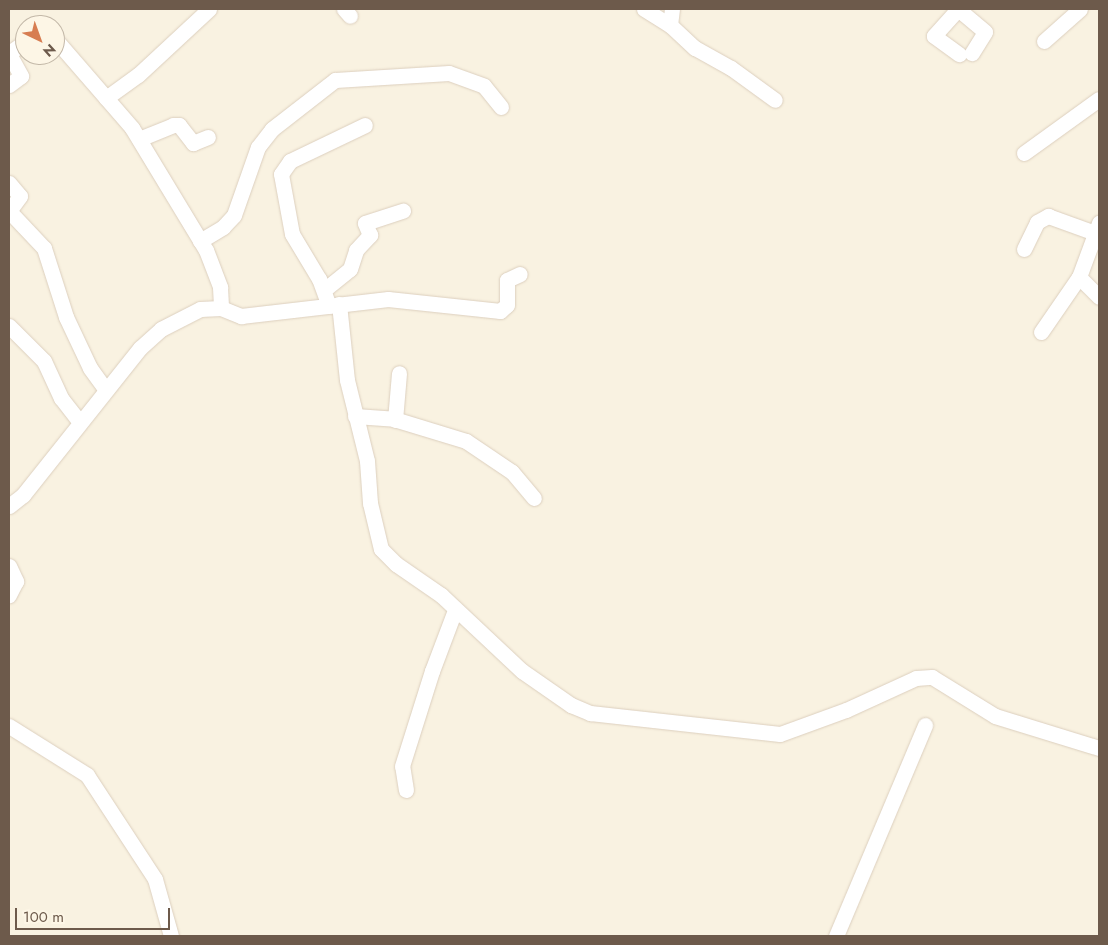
<!DOCTYPE html>
<html>
<head>
<meta charset="utf-8">
<style>
	body { margin:0 }
	#map { position:relative; width:1108px; height:945px; overflow:hidden; background:#f9f2e1; font-family:Jost,sans-serif }
	div>[style] { position:absolute }
	[style*='--x'] { left:calc(var(--x)*1px); top:calc(var(--y)*1px); width:calc(var(--w)*1px); rotate:calc(var(--a)*1deg) }
	.roads { filter:drop-shadow(0 0 1px #dccfbe) drop-shadow(0 0 1px #dccfbe) }
	.minor>* { height:15px; margin:-7.5px; padding:0 7.5px; transform-origin:7.5px; border-radius:7.5px; background:#fff }
	span { translate:-50% -50%; white-space:nowrap; text-align:center; line-height:1.15; -webkit-text-stroke:4px #fdf6e6; paint-order:stroke }
	.frame { position:absolute; inset:0; border:10px solid #6d5a4b; pointer-events:none }
	.north { position:absolute; left:15px; top:15px; width:50px; height:50px; box-sizing:border-box; background:#fdf6e6; border:1px solid #c3b8a8; border-radius:50%; rotate:138deg; font-size:14px; font-weight:700; line-height:20px; text-align:center; color:#6d5a4b }
	.north::after { content:''; display:block; margin:auto; width:18px; height:22px; background:#d77d51; clip-path:polygon(50% 0,100% 100%,50% 72%,0 100%) }
	.scale { position:absolute; left:15px; top:908px; width:155px; height:22px; box-sizing:border-box; border:2px solid #6d5a4b; border-top:0; padding-left:6px; font-size:15px; line-height:18px; white-space:nowrap; color:#6d5a4b; -webkit-text-stroke:4px #fdf6e6; paint-order:stroke }
</style>
</head>
<body>
<div id="map">
	<div class="roads">
		<div class="minor">
			<div style="--x:344;--y:9;--w:9;--a:49"></div>
			<div style="--x:644;--y:9;--w:31;--a:32"></div>
			<div style="--x:670;--y:25;--w:34;--a:43"></div>
			<div style="--x:695;--y:48;--w:41;--a:29.1"></div>
			<div style="--x:731;--y:68;--w:54;--a:36"></div>
			<div style="--x:958;--y:9;--w:36;--a:132"></div>
			<div style="--x:934;--y:36;--w:31;--a:36"></div>
			<div style="--x:958;--y:9;--w:35;--a:40"></div>
			<div style="--x:985;--y:32;--w:25;--a:122"></div>
			<div style="--x:670;--y:25;--w:16;--a:-83"></div>
			<div style="--x:55;--y:39;--w:118;--a:49.1"></div>
			<div style="--x:132;--y:128;--w:143;--a:58.8"></div>
			<div style="--x:206;--y:250;--w:40;--a:69"></div>
			<div style="--x:220;--y:287;--w:21;--a:87"></div>
			<div style="--x:1044;--y:41;--w:48;--a:-41.6"></div>
			<div style="--x:9;--y:53;--w:19;--a:-35"></div>
			<div style="--x:9;--y:54;--w:25;--a:61"></div>
			<div style="--x:21;--y:76;--w:15;--a:143"></div>
			<div style="--x:106;--y:98;--w:39;--a:-36"></div>
			<div style="--x:138;--y:75;--w:97;--a:-42.9"></div>
			<div style="--x:139;--y:139;--w:37;--a:-22"></div>
			<div style="--x:173;--y:125;--w:6;--a:0"></div>
			<div style="--x:179;--y:125;--w:23;--a:52"></div>
			<div style="--x:193;--y:143;--w:16;--a:-22"></div>
			<div style="--x:1024;--y:153;--w:92;--a:-35.8"></div>
			<div style="--x:9;--y:183;--w:17;--a:50"></div>
			<div style="--x:20;--y:196;--w:19;--a:126"></div>
			<div style="--x:9;--y:211;--w:51;--a:46.6"></div>
			<div style="--x:44;--y:248;--w:72;--a:72.3"></div>
			<div style="--x:66;--y:317;--w:56;--a:64.8"></div>
			<div style="--x:90;--y:368;--w:26;--a:54"></div>
			<div style="--x:200;--y:241;--w:27;--a:-31"></div>
			<div style="--x:223;--y:227;--w:16;--a:-47"></div>
			<div style="--x:234;--y:215;--w:72;--a:-70.6"></div>
			<div style="--x:258;--y:147;--w:23;--a:-52"></div>
			<div style="--x:272;--y:129;--w:80;--a:-37.9"></div>
			<div style="--x:335;--y:80;--w:114;--a:-3.5"></div>
			<div style="--x:449;--y:73;--w:37;--a:20"></div>
			<div style="--x:484;--y:86;--w:27;--a:51"></div>
			<div style="--x:1024;--y:249;--w:30;--a:-64"></div>
			<div style="--x:1037;--y:222;--w:13;--a:-29"></div>
			<div style="--x:1048;--y:216;--w:50;--a:19.9"></div>
			<div style="--x:1079;--y:277;--w:28;--a:45"></div>
			<div style="--x:324;--y:290;--w:33;--a:-39"></div>
			<div style="--x:350;--y:269;--w:20;--a:-72"></div>
			<div style="--x:356;--y:250;--w:21;--a:-47"></div>
			<div style="--x:370;--y:235;--w:13;--a:-113"></div>
			<div style="--x:365;--y:223;--w:40;--a:-18"></div>
			<div style="--x:339;--y:304;--w:76;--a:84"></div>
			<div style="--x:347;--y:380;--w:83;--a:76.1"></div>
			<div style="--x:367;--y:461;--w:42;--a:85.9"></div>
			<div style="--x:370;--y:503;--w:47;--a:76.6"></div>
			<div style="--x:381;--y:549;--w:21;--a:45"></div>
			<div style="--x:396;--y:564;--w:55;--a:34.6"></div>
			<div style="--x:441;--y:595;--w:111;--a:43.2"></div>
			<div style="--x:522;--y:671;--w:60;--a:34.8"></div>
			<div style="--x:571;--y:705;--w:21;--a:23"></div>
			<div style="--x:590;--y:713;--w:191;--a:6.3"></div>
			<div style="--x:780;--y:734;--w:70;--a:-20"></div>
			<div style="--x:846;--y:710;--w:77;--a:-24.6"></div>
			<div style="--x:916;--y:678;--w:16;--a:-4"></div>
			<div style="--x:932;--y:677;--w:74;--a:31.8"></div>
			<div style="--x:995;--y:716;--w:109;--a:17.1"></div>
			<div style="--x:329;--y:306;--w:29;--a:-110"></div>
			<div style="--x:319;--y:279;--w:52;--a:-121"></div>
			<div style="--x:292;--y:234;--w:61;--a:-100.4"></div>
			<div style="--x:281;--y:174;--w:16;--a:-55"></div>
			<div style="--x:290;--y:161;--w:83;--a:-25.6"></div>
			<div style="--x:9;--y:326;--w:49;--a:45"></div>
			<div style="--x:44;--y:361;--w:41;--a:65.3"></div>
			<div style="--x:61;--y:398;--w:29;--a:52"></div>
			<div style="--x:1041;--y:332;--w:67;--a:-55.4"></div>
			<div style="--x:1079;--y:277;--w:58;--a:-69.7"></div>
			<div style="--x:355;--y:416;--w:39;--a:4"></div>
			<div style="--x:394;--y:419;--w:75;--a:17"></div>
			<div style="--x:466;--y:441;--w:55;--a:34"></div>
			<div style="--x:512;--y:472;--w:34;--a:50"></div>
			<div style="--x:395;--y:420;--w:47;--a:-85.1"></div>
			<div style="--x:9;--y:506;--w:18;--a:-38"></div>
			<div style="--x:23;--y:495;--w:188;--a:-51.5"></div>
			<div style="--x:140;--y:348;--w:28;--a:-42"></div>
			<div style="--x:161;--y:329;--w:44;--a:-27.1"></div>
			<div style="--x:200;--y:309;--w:21;--a:-3"></div>
			<div style="--x:221;--y:308;--w:22;--a:22"></div>
			<div style="--x:241;--y:316;--w:148;--a:-6.6"></div>
			<div style="--x:388;--y:299;--w:113;--a:6.1"></div>
			<div style="--x:500;--y:311;--w:9;--a:-41"></div>
			<div style="--x:507;--y:305;--w:25;--a:-90"></div>
			<div style="--x:507;--y:280;--w:14;--a:-25"></div>
			<div style="--x:9;--y:566;--w:17;--a:65"></div>
			<div style="--x:16;--y:581;--w:16;--a:117"></div>
			<div style="--x:9;--y:726;--w:92;--a:32.1"></div>
			<div style="--x:87;--y:775;--w:124;--a:56.8"></div>
			<div style="--x:155;--y:879;--w:59;--a:74.3"></div>
			<div style="--x:406;--y:790;--w:24;--a:-99"></div>
			<div style="--x:402;--y:766;--w:100;--a:-72.5"></div>
			<div style="--x:432;--y:671;--w:65;--a:-69.3"></div>
			<div style="--x:836;--y:936;--w:229;--a:-67.1"></div>
		</div>
	</div>
	<div class="frame"></div>
	<div class="north">N</div>
	<div class="scale">100 m</div>
</div>
</body>
</html>
